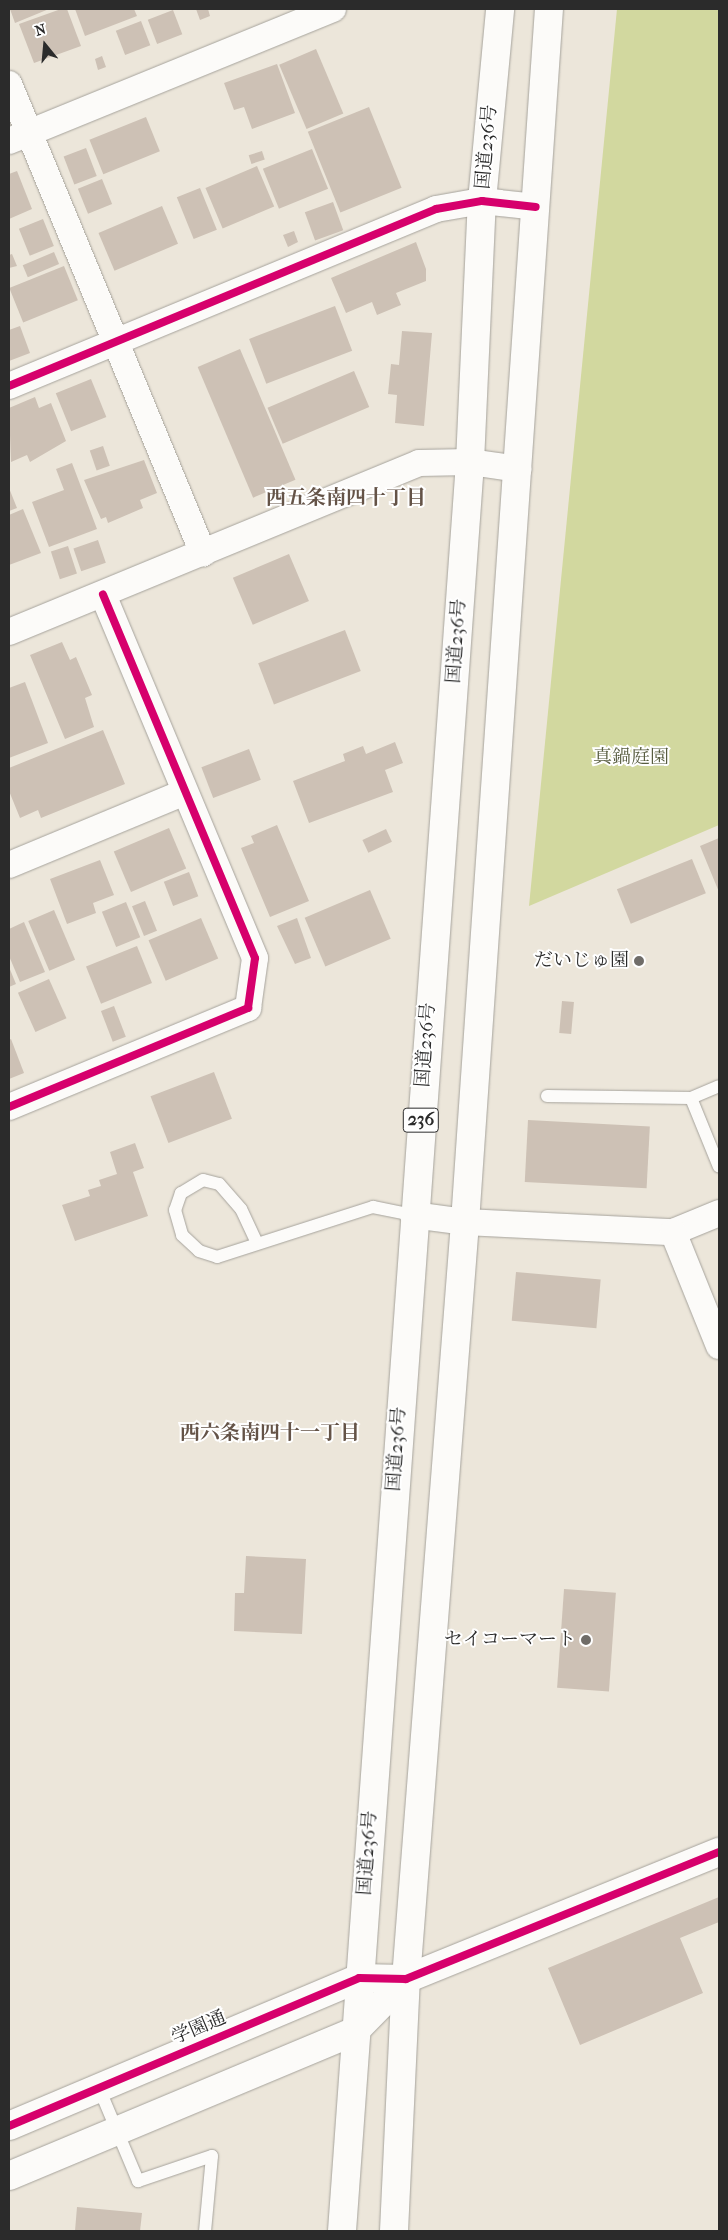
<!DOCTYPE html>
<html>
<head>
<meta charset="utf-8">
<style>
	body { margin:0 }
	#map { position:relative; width:728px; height:2240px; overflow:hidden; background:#ece6da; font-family:"IM FELL French Canon","Noto Serif JP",serif }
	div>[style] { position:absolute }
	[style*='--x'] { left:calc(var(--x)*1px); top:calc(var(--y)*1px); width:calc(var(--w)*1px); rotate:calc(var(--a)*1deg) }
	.green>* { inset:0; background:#d2d89f }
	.building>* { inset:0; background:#cdc1b5; transform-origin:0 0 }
	.roads { filter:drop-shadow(0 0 1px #a6a39c) drop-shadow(0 0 1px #a6a39c) }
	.service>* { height:12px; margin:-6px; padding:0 6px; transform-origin:6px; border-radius:6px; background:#fcfbf9 }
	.minor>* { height:26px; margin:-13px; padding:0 13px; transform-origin:13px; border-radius:13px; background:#fcfbf9 }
	.tertiary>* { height:28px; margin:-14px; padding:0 14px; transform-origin:14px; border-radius:14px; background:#fcfbf9 }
	.trunk>* { height:28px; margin:-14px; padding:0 14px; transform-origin:14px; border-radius:14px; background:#fcfbf9 }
	.cycleway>* { height:8px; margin:-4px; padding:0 4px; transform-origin:4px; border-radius:4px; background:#d6006c }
	.dots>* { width:14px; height:14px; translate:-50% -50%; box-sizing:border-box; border:2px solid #fff; border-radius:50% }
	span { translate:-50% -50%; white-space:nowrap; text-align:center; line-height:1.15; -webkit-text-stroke:4px #fff; paint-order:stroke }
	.shield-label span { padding:1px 4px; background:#fff; border:1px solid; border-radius:4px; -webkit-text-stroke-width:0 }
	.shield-label { font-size:18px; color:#2b2b2b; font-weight:700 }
	.street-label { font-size:19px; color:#2b2b2b }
	.park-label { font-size:19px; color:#575c3f }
	.poi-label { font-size:19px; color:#2b2b2b }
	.right { translate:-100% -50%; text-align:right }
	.neighbourhood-label { font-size:20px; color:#645347; font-weight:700 }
	.frame { position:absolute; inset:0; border:10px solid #2b2b2b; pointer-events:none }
	.north { position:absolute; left:20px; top:20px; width:50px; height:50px; -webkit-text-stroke:4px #fff; paint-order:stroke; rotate:343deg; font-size:14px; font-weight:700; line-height:20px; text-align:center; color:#2b2b2b }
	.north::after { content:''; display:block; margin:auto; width:18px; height:22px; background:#2b2b2b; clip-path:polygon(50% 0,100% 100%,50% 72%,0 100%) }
</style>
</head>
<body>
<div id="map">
	<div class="green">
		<div style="clip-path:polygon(617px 9px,719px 9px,719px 825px,529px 906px)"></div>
	</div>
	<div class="building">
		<div style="clip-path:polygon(10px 9px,49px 9px,15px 23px)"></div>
		<div style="clip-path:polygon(61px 9px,67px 9px,81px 46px,34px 63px,19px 24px)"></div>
		<div style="clip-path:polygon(75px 9px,134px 9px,137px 16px,85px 36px)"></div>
		<div style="clip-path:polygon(196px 9px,208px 9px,210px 16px,200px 20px)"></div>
		<div style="left:173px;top:10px;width:26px;height:27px;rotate:69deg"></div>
		<div style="left:141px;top:21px;width:26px;height:27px;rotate:69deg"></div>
		<div style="left:316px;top:49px;width:70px;height:40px;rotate:67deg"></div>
		<div style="clip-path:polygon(102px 56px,106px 67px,98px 70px,95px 59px)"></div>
		<div style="clip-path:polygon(277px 64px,295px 113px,252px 129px,244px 107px,234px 110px,224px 83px)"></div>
		<div style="left:369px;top:107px;width:87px;height:66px;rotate:68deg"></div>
		<div style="left:146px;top:117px;width:37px;height:61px;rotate:68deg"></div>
		<div style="left:86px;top:148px;width:30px;height:24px;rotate:69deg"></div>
		<div style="left:312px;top:149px;width:43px;height:53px;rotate:68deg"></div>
		<div style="left:262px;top:151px;width:9px;height:14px;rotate:72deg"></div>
		<div style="left:257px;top:166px;width:44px;height:56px;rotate:67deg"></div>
		<div style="clip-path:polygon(17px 171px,32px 209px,9px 219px,9px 174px)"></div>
		<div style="left:102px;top:179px;width:27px;height:26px;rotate:68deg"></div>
		<div style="left:200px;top:188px;width:45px;height:25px;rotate:68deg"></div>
		<div style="left:333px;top:202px;width:30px;height:30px;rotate:70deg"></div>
		<div style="left:162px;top:206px;width:41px;height:69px;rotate:67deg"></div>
		<div style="left:43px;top:219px;width:29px;height:26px;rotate:68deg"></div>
		<div style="clip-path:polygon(294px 231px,298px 242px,288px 247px,283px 235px)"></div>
		<div style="clip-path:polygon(416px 242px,426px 269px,426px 281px,396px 293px,401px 305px,377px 315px,372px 302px,346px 313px,331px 278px)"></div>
		<div style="left:54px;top:252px;width:13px;height:34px;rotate:67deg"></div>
		<div style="clip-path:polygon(12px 254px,17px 266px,9px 268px,9px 255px)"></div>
		<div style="left:64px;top:266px;width:37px;height:59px;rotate:68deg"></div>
		<div style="left:335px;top:306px;width:48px;height:92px;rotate:69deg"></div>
		<div style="clip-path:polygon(20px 326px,30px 353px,9px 361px,9px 330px)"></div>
		<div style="clip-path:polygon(402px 331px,432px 333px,424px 426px,395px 423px,397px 395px,388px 394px,391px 364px,399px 365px)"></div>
		<div style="left:240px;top:349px;width:142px;height:46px;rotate:67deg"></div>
		<div style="left:354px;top:371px;width:39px;height:94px;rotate:67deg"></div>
		<div style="left:91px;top:379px;width:41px;height:38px;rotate:68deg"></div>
		<div style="clip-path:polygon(35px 397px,39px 408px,51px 403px,66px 441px,30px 462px,27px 455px,11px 462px,9px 408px)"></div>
		<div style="left:103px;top:446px;width:21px;height:14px;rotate:71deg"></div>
		<div style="clip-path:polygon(144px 460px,157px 493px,140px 500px,143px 508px,108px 523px,106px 517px,101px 519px,84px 480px)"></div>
		<div style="clip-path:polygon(72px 463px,97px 529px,49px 547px,32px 502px,64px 490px,56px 469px)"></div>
		<div style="clip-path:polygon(9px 488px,17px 508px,9px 511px)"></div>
		<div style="clip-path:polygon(23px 509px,41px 553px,9px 565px,9px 515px)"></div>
		<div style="left:98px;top:540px;width:24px;height:26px;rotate:71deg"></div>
		<div style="left:68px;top:546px;width:29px;height:18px;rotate:72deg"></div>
		<div style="left:289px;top:554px;width:51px;height:61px;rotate:67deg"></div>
		<div style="left:345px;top:630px;width:44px;height:93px;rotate:69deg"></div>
		<div style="clip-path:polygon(62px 642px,70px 660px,76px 657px,92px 695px,85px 698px,94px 727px,65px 739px,30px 655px)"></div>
		<div style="clip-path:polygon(25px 682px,48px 743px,9px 758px,9px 688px)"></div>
		<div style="clip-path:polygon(103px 730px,125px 784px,41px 818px,38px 810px,20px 818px,9px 791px,9px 768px)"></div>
		<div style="clip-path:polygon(395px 742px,403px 763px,385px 770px,393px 792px,309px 823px,293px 781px,345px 761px,343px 754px,363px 746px,366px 754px)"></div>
		<div style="left:249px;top:749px;width:33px;height:51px;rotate:69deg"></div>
		<div style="clip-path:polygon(277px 825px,309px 901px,270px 917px,241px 848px,254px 843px,251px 836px)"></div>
		<div style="left:169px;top:828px;width:44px;height:60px;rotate:67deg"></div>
		<div style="left:386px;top:829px;width:14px;height:26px;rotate:65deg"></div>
		<div style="clip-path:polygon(719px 838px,719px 892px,700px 846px)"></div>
		<div style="left:692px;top:859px;width:37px;height:81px;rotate:68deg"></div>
		<div style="clip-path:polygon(100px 860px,114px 895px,93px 903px,96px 913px,67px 924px,50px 879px)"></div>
		<div style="left:189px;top:872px;width:26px;height:27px;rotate:69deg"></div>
		<div style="left:370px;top:890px;width:53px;height:71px;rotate:67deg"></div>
		<div style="left:145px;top:901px;width:32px;height:14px;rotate:68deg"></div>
		<div style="left:126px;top:902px;width:38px;height:26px;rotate:68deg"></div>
		<div style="left:54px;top:910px;width:54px;height:28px;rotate:67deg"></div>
		<div style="left:201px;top:918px;width:44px;height:57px;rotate:67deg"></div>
		<div style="clip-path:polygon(297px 918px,311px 958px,295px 964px,277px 926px)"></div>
		<div style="clip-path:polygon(24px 922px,45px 972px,20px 982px,9px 956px,9px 929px)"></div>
		<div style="left:137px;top:946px;width:40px;height:55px;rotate:68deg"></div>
		<div style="clip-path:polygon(9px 967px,16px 984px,9px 987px)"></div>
		<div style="left:49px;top:979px;width:43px;height:34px;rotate:66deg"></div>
		<div style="left:562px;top:1001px;width:12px;height:32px;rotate:5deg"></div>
		<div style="left:114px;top:1006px;width:33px;height:14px;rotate:69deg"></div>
		<div style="clip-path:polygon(11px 1039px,24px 1073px,9px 1079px,9px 1040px)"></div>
		<div style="left:214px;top:1072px;width:50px;height:68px;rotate:69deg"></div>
		<div style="left:528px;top:1120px;width:122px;height:62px;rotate:3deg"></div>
		<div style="clip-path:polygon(135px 1143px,144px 1168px,133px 1172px,148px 1216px,75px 1241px,62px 1205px,90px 1196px,88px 1190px,101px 1186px,99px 1180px,117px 1174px,110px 1152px)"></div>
		<div style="left:516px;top:1272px;width:85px;height:49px;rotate:5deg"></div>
		<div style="clip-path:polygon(246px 1556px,306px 1559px,302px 1634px,234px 1631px,235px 1593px,244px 1593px)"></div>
		<div style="left:564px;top:1589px;width:52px;height:99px;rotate:4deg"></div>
		<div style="clip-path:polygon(719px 1897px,719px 1922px,680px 1938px,703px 1993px,580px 2045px,548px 1968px)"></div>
		<div style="clip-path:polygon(77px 2207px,142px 2213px,140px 2231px,75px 2231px)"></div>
	</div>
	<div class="roads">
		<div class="service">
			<div style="--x:547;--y:1096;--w:144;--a:0.8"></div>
			<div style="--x:691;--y:1098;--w:74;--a:67.9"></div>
			<div style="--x:691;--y:1098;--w:30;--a:-23"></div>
			<div style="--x:256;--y:1241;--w:35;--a:-115"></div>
			<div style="--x:241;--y:1209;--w:33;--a:-131"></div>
			<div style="--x:219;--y:1184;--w:16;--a:-166"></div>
			<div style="--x:203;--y:1180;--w:26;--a:149"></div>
			<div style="--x:181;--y:1193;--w:18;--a:109"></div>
			<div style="--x:175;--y:1210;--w:26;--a:74"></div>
			<div style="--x:182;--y:1235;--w:23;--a:43"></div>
			<div style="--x:199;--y:1251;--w:19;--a:18"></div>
			<div style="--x:217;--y:1257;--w:164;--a:-17.8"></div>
			<div style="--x:373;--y:1207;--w:41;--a:11.3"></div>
			<div style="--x:99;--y:2088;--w:101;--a:67.2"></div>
			<div style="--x:138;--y:2181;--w:78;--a:-18.7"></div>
			<div style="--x:212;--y:2156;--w:75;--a:95.3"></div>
		</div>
		<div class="minor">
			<div style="--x:9;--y:84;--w:508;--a:67.53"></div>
			<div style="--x:9;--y:141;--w:350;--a:-22.2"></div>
			<div style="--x:9;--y:386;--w:462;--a:-22.5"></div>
			<div style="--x:436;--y:209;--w:47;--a:-9.9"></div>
			<div style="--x:482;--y:201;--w:54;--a:6.3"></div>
			<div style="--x:9;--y:632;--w:443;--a:-22.4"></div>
			<div style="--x:419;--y:463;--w:51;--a:-1.1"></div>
			<div style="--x:470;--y:462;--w:49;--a:8.3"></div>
			<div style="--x:9;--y:865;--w:188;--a:-22.5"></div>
			<div style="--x:9;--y:1107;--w:259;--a:-22.5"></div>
			<div style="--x:248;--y:1008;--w:50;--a:-82"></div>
			<div style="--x:255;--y:958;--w:394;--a:-112.7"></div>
			<div style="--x:413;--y:1215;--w:52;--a:7.7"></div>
			<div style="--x:465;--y:1222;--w:208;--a:2.8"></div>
			<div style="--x:673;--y:1232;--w:50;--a:-22.4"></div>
			<div style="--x:673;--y:1232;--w:123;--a:68"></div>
		</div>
		<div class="tertiary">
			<div style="--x:9;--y:2126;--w:380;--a:-22.9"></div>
			<div style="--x:359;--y:1978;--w:47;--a:1.2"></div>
			<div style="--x:406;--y:1979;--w:338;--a:-22.1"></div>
			<div style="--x:9;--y:2176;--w:375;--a:-22.7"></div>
			<div style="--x:355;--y:2031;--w:73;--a:-45.6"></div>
		</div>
		<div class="trunk">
			<div style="--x:342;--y:2231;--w:1774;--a:-85.86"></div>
			<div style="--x:470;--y:462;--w:261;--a:-87.4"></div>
			<div style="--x:482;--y:201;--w:193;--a:-84.6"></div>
			<div style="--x:394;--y:2231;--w:252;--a:-87.3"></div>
			<div style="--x:406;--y:1979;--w:759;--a:-85.54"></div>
			<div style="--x:465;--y:1222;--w:1216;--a:-86.04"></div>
		</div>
	</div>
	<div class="cycleway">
		<div style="--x:9;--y:386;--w:462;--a:-22.5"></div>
		<div style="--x:436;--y:209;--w:47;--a:-9.9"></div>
		<div style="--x:482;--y:201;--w:54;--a:6.3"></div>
		<div style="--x:9;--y:1107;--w:259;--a:-22.5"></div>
		<div style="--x:248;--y:1008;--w:50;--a:-82"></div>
		<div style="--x:255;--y:958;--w:394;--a:-112.7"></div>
		<div style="--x:9;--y:2126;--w:380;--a:-22.9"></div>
		<div style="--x:359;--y:1978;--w:47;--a:1.2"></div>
		<div style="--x:406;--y:1979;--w:338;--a:-22.1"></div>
	</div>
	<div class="dots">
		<div style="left:639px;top:961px;background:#6f6c68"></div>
		<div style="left:586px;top:1640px;background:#6f6c68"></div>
	</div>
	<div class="shield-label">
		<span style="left:421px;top:1120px">236</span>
	</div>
	<div class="street-label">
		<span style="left:487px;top:147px;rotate:-85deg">国道236号</span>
		<span style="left:457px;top:641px;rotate:-86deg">国道236号</span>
		<span style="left:426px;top:1045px;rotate:-86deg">国道236号</span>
		<span style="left:397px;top:1449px;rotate:-86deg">国道236号</span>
		<span style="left:368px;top:1853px;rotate:-86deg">国道236号</span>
		<span style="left:199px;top:2028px;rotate:-23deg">学園通</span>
	</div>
	<div class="park-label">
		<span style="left:631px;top:758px">真鍋庭園</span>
	</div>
	<div class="poi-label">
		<span class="right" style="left:629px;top:961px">だいじゅ園</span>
		<span class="right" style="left:576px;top:1640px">セイコーマート</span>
	</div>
	<div class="neighbourhood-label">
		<span style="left:346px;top:497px">西五条南四十丁目</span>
		<span style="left:270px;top:1432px">西六条南四十一丁目</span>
	</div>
	<div class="frame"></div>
	<div class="north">N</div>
</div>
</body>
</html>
